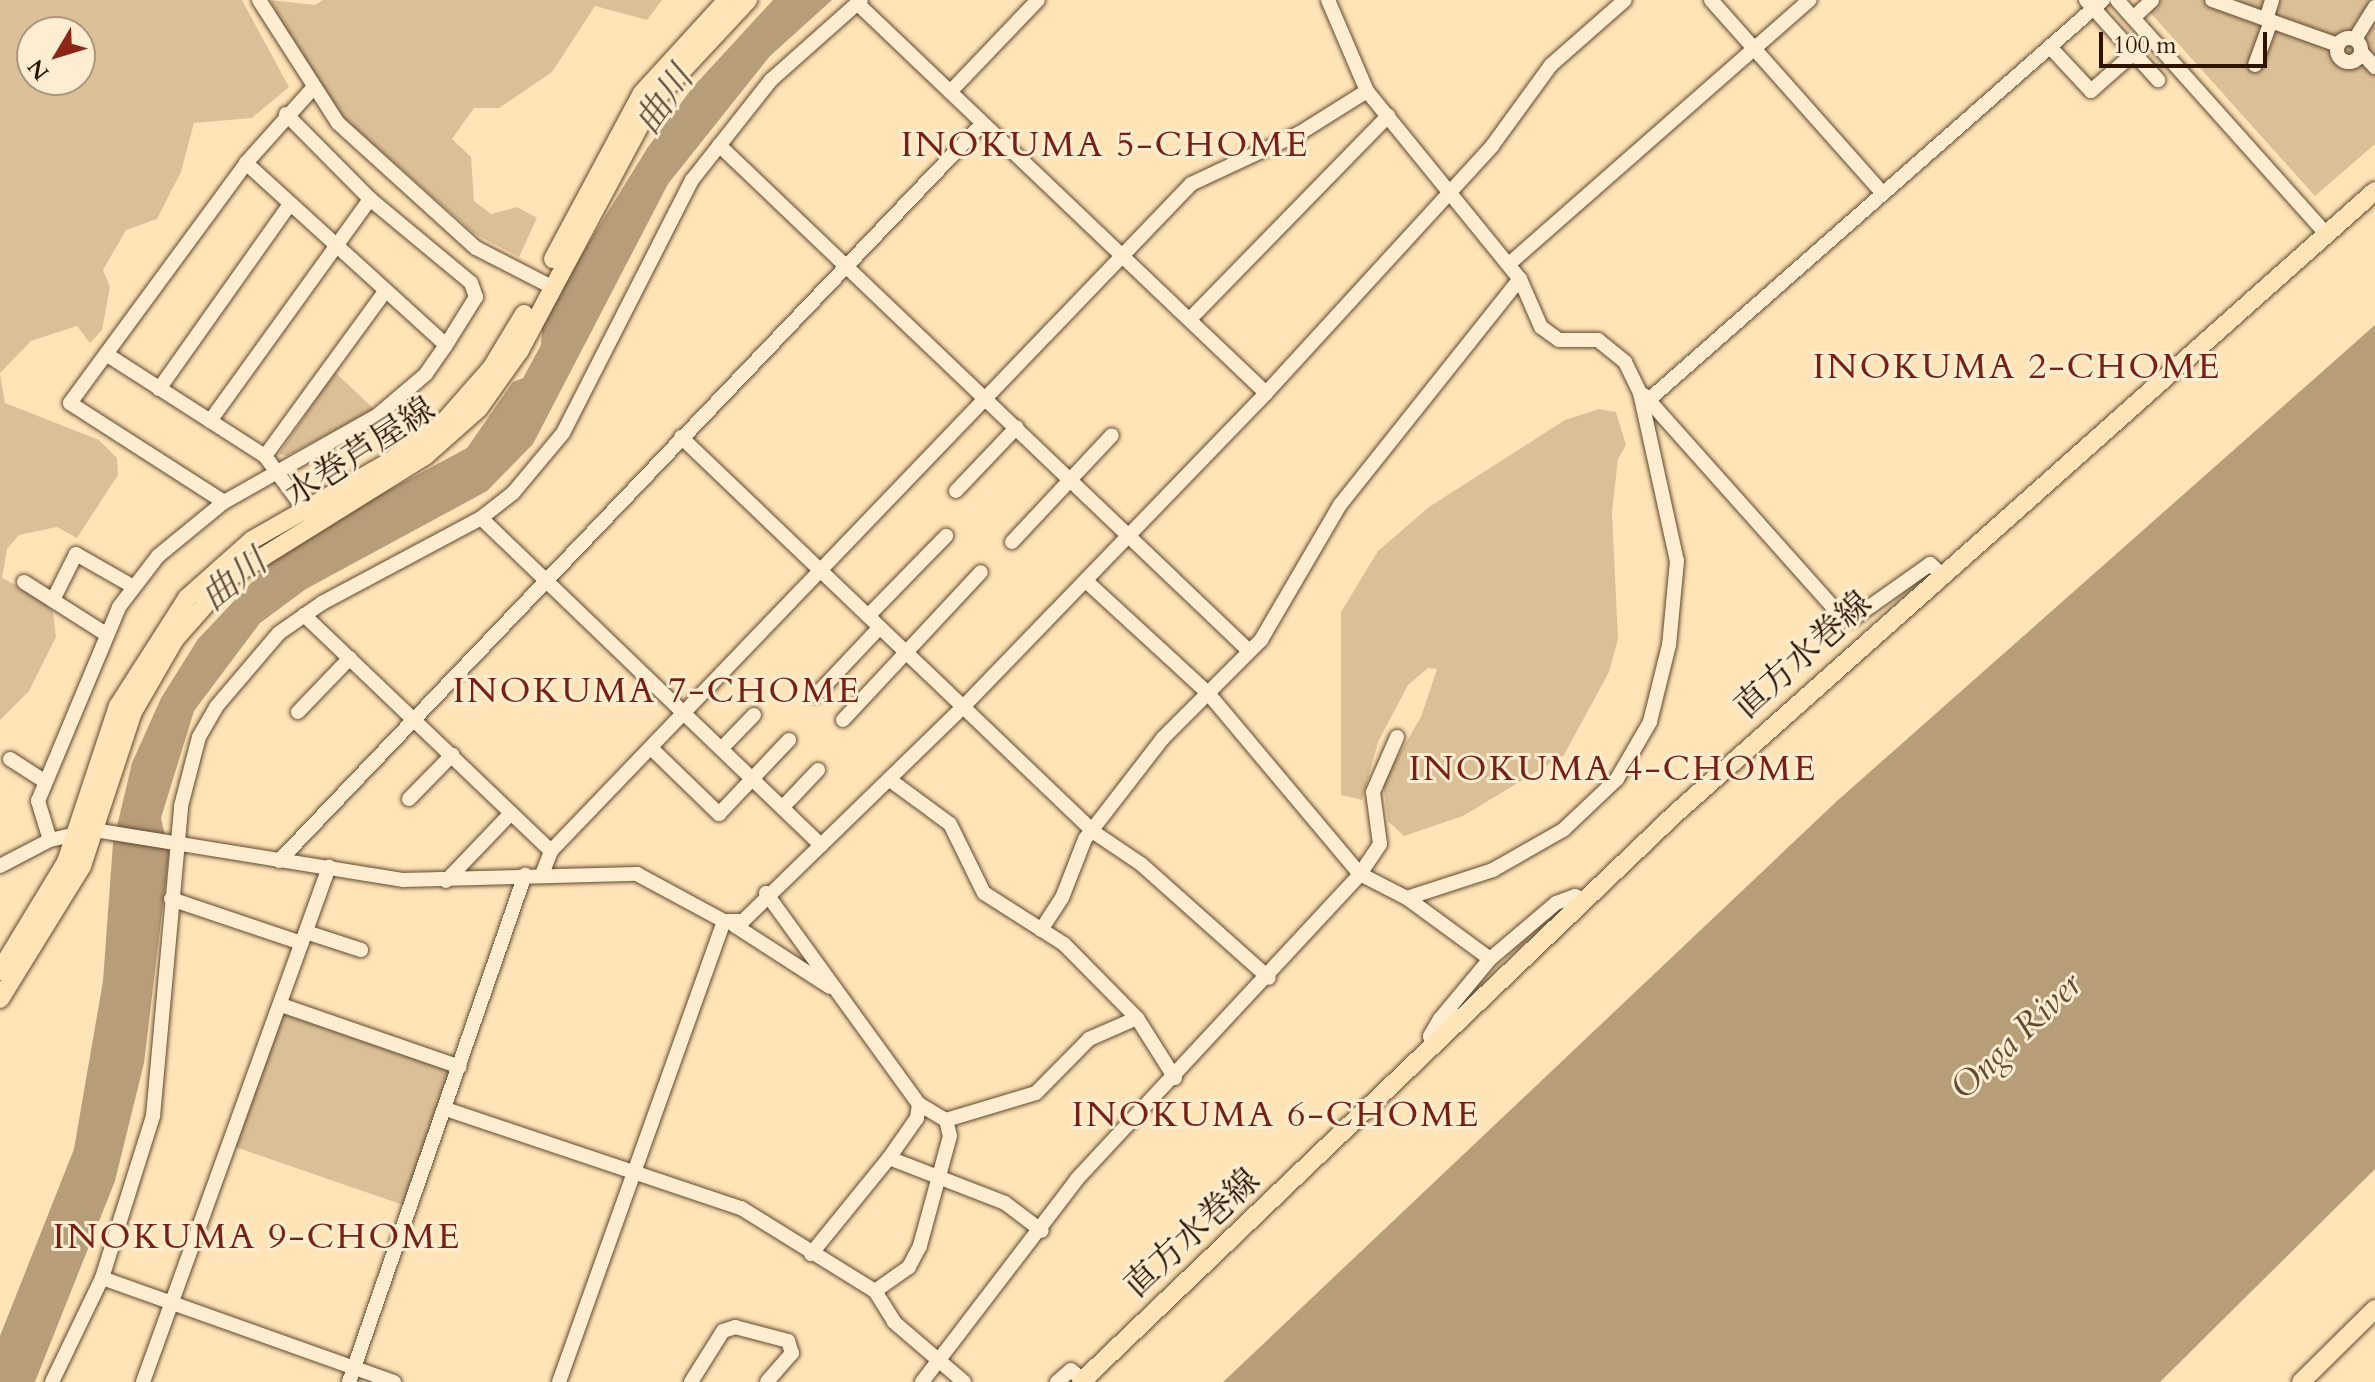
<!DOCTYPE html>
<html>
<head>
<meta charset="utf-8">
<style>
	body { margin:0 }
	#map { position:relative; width:2375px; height:1382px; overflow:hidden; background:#fee4b6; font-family:Cardo,"Noto Serif JP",serif }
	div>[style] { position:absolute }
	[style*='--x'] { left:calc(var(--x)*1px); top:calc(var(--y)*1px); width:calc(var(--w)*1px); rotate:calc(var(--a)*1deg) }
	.green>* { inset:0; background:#dbc097; transform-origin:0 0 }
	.water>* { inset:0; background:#b79d78 }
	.roads { filter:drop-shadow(0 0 2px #62472e) drop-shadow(0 0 2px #62472e) }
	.minor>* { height:14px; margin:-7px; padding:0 7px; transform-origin:7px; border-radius:7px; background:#feedd0 }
	.minor>.ring { margin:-7px; padding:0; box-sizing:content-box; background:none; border:14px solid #feedd0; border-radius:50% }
	.major>* { height:18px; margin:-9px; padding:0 9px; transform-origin:9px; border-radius:9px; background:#fee4b6 }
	span { translate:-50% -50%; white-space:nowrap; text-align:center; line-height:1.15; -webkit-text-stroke:6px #feedd0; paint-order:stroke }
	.street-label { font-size:34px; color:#2e1301 }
	.water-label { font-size:36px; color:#654a31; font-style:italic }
	.neighbourhood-label { font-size:36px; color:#7a1f14; letter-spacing:2px }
	.north { position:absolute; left:16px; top:16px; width:80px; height:80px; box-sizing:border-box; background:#feedd0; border:2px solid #ab967d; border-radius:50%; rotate:232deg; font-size:22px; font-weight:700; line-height:32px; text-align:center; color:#2e1301 }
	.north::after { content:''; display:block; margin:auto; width:28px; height:36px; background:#8f2418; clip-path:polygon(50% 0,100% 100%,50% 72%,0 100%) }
	.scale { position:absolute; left:2099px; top:32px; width:168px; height:36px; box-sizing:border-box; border:4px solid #2e1301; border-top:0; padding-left:10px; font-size:24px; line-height:28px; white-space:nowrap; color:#2e1301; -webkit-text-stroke:6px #feedd0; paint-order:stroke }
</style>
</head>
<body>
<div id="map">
	<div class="green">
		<div style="clip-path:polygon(evenodd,0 0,242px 0,289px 87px,252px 118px,194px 123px,181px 172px,157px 219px,126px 230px,103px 270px,110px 287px,102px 330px,90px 343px,77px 326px,31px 341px,0 373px,0 0,32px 32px,80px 32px,80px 80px,32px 80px,32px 32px)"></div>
		<div style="clip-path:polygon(270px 0,315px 5px,323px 0,662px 0,647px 20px,595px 6px,552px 72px,499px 108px,474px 108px,452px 139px,471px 157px,474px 201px,491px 214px,517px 207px,537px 218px,519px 257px,475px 234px,340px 115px,313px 80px)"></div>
		<div style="clip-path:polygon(2139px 0,2375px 0,2375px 144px,2315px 196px)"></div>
		<div style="clip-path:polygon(335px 372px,374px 409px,287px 456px,279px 454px)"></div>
		<div style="clip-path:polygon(0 374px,5px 403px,99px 440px,117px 458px,118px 475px,77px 538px,57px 527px,19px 535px,7px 549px,2px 578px,39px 597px,53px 612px,56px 637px,29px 691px,0 720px)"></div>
		<div style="clip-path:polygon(1599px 409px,1616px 412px,1626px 445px,1618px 459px,1612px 512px,1618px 639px,1609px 672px,1564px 755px,1463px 816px,1404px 836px,1388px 821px,1383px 782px,1421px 717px,1437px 669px,1428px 668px,1408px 685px,1378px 742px,1362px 800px,1341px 795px,1341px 612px,1378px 551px,1429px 507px,1565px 420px)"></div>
		<div style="left:282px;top:1013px;width:178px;height:142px;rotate:19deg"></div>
	</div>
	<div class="water">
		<div style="clip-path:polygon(773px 0,832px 0,770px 56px,668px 184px,533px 444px,487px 491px,306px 589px,260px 623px,194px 711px,161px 818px,169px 854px,144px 1063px,115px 1181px,35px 1382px,0 1382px,0 1336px,74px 1149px,103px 981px,113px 843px,132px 763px,161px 698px,198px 639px,287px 545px,467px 448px,513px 382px,523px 378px,541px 345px,543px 317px,648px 147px,693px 87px)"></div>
		<div style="clip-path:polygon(2375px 325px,2375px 1169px,2160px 1382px,1223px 1382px,1837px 801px)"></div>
	</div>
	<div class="roads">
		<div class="minor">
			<div style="--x:259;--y:0;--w:146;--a:57.3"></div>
			<div style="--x:338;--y:123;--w:186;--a:42.2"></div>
			<div style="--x:476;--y:248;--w:85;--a:27.2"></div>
			<div style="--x:1328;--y:0;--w:99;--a:66.8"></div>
			<div style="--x:1367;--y:91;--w:242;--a:50.9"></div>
			<div style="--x:1520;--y:279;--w:52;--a:66.4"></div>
			<div style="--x:1541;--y:327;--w:22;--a:36"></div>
			<div style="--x:1559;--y:340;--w:39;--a:0"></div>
			<div style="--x:1598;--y:340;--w:35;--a:39"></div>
			<div style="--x:1625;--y:362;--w:34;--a:64"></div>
			<div style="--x:1640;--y:393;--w:172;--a:77.6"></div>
			<div style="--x:1677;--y:561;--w:84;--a:95.4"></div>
			<div style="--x:1669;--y:645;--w:79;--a:103.9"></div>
			<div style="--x:1650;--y:722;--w:66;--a:120.1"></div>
			<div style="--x:1617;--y:779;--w:74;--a:136.6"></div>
			<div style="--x:1563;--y:830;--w:81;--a:150.3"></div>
			<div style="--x:1493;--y:870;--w:90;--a:162"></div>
			<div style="--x:1711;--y:0;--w:259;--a:48.4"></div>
			<div style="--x:2086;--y:0;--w:108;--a:48"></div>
			<div style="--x:2117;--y:0;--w:312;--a:48.2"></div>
			<div style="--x:2212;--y:0;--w:134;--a:19.7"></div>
			<div style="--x:857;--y:3;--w:565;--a:43.64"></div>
			<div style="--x:2133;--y:18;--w:26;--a:-43"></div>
			<div style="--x:2266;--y:19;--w:20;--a:-72"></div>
			<div class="ring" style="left:2337px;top:38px;width:10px;height:10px"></div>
			<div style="--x:2355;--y:39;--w:38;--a:-58"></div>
			<div style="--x:2050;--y:47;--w:60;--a:47"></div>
			<div style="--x:2091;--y:91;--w:57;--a:-41.5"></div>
			<div style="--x:2361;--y:52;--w:21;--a:47"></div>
			<div style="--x:2255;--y:65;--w:47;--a:-70"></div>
			<div style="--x:950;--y:92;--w:127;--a:-46.3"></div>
			<div style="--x:286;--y:114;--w:120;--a:45.3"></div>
			<div style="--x:370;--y:199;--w:131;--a:39.7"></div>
			<div style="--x:471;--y:283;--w:15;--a:70"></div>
			<div style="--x:476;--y:297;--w:57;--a:122"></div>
			<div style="--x:719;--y:145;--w:733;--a:43.67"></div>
			<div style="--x:246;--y:163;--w:270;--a:42.3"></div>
			<div style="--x:446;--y:345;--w:35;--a:125"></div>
			<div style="--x:426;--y:374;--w:63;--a:139.5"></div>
			<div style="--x:378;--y:415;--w:177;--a:150.5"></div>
			<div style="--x:224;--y:502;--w:183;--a:-147.3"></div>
			<div style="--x:70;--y:403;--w:298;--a:-53.7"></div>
			<div style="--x:246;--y:163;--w:101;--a:-48.2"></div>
			<div style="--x:1509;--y:264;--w:400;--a:-41.3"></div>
			<div style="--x:1190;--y:319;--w:284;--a:-45.7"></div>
			<div style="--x:106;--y:354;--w:189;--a:32.7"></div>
			<div style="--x:265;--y:456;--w:74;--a:53.7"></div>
			<div style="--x:159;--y:389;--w:227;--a:-54.7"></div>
			<div style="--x:1644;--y:395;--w:297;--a:48.3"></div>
			<div style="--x:1842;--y:617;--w:9;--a:18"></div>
			<div style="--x:1851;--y:620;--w:97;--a:-35.3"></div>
			<div style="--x:1930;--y:564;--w:13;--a:42"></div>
			<div style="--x:1652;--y:397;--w:601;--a:-41.36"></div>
			<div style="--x:210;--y:421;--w:274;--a:-54.2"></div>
			<div style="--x:681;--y:437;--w:573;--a:43.73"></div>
			<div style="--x:1095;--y:833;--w:55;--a:34"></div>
			<div style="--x:1141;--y:864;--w:171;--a:41.7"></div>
			<div style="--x:265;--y:456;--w:205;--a:-53.9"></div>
			<div style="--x:956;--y:491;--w:88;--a:-46.4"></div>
			<div style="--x:481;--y:518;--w:472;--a:43.9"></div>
			<div style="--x:1012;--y:542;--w:146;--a:-46.9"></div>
			<div style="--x:1086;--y:581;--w:166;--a:42.6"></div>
			<div style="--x:1208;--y:693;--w:236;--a:50"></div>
			<div style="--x:1360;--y:874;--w:53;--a:27.1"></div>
			<div style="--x:1407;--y:898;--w:103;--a:36.3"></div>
			<div style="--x:24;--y:582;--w:97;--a:32.4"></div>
			<div style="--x:54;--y:598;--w:49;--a:-63.4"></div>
			<div style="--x:76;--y:554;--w:64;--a:29.7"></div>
			<div style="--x:304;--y:615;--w:342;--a:43.7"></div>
			<div style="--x:868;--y:616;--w:112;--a:-45.7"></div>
			<div style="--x:816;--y:695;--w:93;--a:-46.7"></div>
			<div style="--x:298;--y:712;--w:75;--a:-46.1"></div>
			<div style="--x:843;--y:720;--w:202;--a:-47"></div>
			<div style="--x:651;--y:748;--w:95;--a:44.1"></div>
			<div style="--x:719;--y:814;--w:102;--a:-46.6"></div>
			<div style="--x:722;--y:748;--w:46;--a:-45.9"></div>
			<div style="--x:10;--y:759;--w:40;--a:32.9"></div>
			<div style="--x:890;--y:780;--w:74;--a:36.3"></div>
			<div style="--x:950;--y:824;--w:77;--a:63.8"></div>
			<div style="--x:984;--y:893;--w:95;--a:32.5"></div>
			<div style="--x:1064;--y:944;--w:104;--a:45.4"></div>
			<div style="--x:1137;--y:1018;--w:71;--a:57.7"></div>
			<div style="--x:409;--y:799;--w:62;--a:-45.7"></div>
			<div style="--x:783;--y:807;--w:51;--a:-46.6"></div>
			<div style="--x:50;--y:840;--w:41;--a:-107.1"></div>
			<div style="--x:38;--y:801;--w:210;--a:-67.3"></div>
			<div style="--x:119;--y:607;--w:64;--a:-52.6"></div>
			<div style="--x:158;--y:556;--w:85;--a:-39.3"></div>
			<div style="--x:279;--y:861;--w:1019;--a:-46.35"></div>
			<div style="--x:0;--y:866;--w:56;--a:-27.5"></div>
			<div style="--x:50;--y:840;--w:45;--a:-12.8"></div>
			<div style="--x:94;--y:830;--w:313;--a:9.2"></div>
			<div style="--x:403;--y:880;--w:234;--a:-1.5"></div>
			<div style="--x:637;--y:874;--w:99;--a:28.4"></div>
			<div style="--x:724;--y:921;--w:19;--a:0"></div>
			<div style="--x:743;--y:921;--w:308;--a:-44.2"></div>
			<div style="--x:964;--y:706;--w:435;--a:-46"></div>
			<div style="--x:1266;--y:393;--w:335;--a:-47.5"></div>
			<div style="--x:1492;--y:146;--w:100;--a:-53.9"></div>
			<div style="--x:1551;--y:65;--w:98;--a:-41.3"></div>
			<div style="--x:543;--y:872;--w:22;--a:-69"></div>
			<div style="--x:551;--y:851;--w:924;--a:-46.18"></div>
			<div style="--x:1191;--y:184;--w:120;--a:-25.1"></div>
			<div style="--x:1300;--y:133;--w:79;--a:-32.1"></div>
			<div style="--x:446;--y:881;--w:94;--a:-46.3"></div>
			<div style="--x:766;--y:893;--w:261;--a:54.1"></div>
			<div style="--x:919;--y:1104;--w:31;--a:31"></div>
			<div style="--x:946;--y:1120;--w:16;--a:76"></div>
			<div style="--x:950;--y:1136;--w:114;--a:105.3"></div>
			<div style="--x:920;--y:1246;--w:24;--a:118"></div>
			<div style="--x:909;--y:1267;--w:42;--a:144.8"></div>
			<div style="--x:171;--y:899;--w:138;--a:18.6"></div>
			<div style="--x:734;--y:925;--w:114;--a:32.9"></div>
			<div style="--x:1041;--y:930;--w:38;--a:-57"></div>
			<div style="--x:1062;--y:898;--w:63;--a:-68.7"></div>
			<div style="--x:1085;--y:839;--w:128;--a:-52.3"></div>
			<div style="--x:1163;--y:738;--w:139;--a:-45"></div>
			<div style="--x:1261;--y:640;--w:156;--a:-59.7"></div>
			<div style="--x:1340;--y:505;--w:289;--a:-51.5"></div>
			<div style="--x:306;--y:932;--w:58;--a:18.1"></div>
			<div style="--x:281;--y:1005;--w:189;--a:19.1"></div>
			<div style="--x:1433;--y:1046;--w:10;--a:-107"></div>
			<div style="--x:1430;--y:1036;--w:20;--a:-60"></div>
			<div style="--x:1440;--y:1019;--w:78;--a:-50.2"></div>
			<div style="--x:1490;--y:959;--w:87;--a:-40.3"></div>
			<div style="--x:1556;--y:903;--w:20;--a:-20"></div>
			<div style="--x:1575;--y:896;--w:10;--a:24"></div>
			<div style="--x:446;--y:1109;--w:311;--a:18.6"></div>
			<div style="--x:741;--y:1208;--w:158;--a:31.8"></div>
			<div style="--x:875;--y:1291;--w:36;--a:58"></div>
			<div style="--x:894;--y:1322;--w:92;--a:40.6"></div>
			<div style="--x:946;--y:1120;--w:94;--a:-16.7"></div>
			<div style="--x:1036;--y:1093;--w:76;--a:-45.5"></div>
			<div style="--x:1089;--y:1039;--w:52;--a:-23.6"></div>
			<div style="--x:889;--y:1158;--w:124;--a:21.2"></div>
			<div style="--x:1005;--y:1203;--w:46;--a:37.1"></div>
			<div style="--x:811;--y:1254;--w:124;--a:-50.9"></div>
			<div style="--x:889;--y:1158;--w:49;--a:-55"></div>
			<div style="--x:917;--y:1118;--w:14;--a:-82"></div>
			<div style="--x:102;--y:1278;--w:310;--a:19.6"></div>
			<div style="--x:52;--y:1382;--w:115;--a:-64.3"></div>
			<div style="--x:102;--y:1278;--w:170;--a:-72.5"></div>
			<div style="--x:153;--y:1116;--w:311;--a:-84.8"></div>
			<div style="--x:181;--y:806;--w:71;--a:-75.4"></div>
			<div style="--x:199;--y:737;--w:34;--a:-60"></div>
			<div style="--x:216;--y:707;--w:97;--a:-49.6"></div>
			<div style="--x:279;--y:633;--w:52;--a:-34.9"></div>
			<div style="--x:322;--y:603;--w:180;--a:-28.1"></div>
			<div style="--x:481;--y:518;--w:41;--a:-38"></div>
			<div style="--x:513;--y:493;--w:78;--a:-50.2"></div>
			<div style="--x:563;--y:433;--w:284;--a:-63"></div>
			<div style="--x:692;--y:180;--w:127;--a:-51.7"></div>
			<div style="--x:771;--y:80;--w:120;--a:-41.6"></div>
			<div style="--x:143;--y:1382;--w:548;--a:-70.14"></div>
			<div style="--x:349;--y:1382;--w:537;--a:-70.86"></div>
			<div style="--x:559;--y:1382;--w:490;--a:-70.3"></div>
			<div style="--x:691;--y:1382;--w:60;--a:-57.9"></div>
			<div style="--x:723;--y:1331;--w:13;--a:-18"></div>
			<div style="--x:735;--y:1327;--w:55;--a:14.8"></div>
			<div style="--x:788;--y:1341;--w:13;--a:72"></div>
			<div style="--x:792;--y:1353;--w:38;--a:131"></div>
			<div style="--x:922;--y:1382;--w:255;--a:-52.6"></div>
			<div style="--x:1077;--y:1179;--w:416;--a:-47.1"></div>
			<div style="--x:1360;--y:874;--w:36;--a:-56"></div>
			<div style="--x:1380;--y:844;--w:52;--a:-97.7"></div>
			<div style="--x:1373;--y:792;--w:60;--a:-66.4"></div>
			<div style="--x:1057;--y:1382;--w:18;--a:-41"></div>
			<div style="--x:1071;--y:1370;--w:16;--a:40"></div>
		</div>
		<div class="major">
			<div style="--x:553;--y:259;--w:188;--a:-61.8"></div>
			<div style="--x:642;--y:93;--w:126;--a:-47.6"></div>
			<div style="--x:0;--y:971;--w:127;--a:-58.8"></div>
			<div style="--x:66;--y:862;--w:164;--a:-71.6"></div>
			<div style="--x:118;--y:706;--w:128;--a:-57.4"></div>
			<div style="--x:187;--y:598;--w:87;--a:-41.7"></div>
			<div style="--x:252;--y:540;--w:158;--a:-29.7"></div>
			<div style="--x:389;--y:462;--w:67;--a:-35.8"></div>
			<div style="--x:443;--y:423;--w:74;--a:-48.8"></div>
			<div style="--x:492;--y:367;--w:62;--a:-58.9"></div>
			<div style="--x:0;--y:999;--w:156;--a:-58.3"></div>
			<div style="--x:82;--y:866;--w:162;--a:-71.7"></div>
			<div style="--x:133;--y:712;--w:84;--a:-60.1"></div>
			<div style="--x:175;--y:639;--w:81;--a:-48.5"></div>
			<div style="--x:229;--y:578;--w:231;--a:-31.9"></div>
			<div style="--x:425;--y:456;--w:72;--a:-41.6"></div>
			<div style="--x:479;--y:408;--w:71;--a:-54.7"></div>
			<div style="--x:520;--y:350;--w:280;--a:-61.9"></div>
			<div style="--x:652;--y:103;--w:141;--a:-47"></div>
			<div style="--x:1081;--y:1382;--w:822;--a:-43.72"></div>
			<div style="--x:1675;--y:814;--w:937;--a:-41.67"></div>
			<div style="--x:2301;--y:1382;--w:104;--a:-44.6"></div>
		</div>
	</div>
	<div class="street-label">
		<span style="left:360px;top:452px;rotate:-33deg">水巻芦屋線</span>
		<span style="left:1803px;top:655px;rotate:-42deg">直方水巻線</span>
		<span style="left:1192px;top:1233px;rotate:-43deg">直方水巻線</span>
	</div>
	<div class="water-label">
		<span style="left:664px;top:100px;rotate:-55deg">曲川</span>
		<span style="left:234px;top:580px;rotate:-39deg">曲川</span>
		<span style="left:2016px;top:1036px;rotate:-44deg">Onga River</span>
	</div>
	<div class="neighbourhood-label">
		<span style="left:1105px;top:145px">INOKUMA 5-CHOME</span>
		<span style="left:2017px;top:367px">INOKUMA 2-CHOME</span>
		<span style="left:657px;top:691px">INOKUMA 7-CHOME</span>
		<span style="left:1613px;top:769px">INOKUMA 4-CHOME</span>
		<span style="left:1276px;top:1115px">INOKUMA 6-CHOME</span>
		<span style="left:257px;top:1237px">INOKUMA 9-CHOME</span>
	</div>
	<div class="north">N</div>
	<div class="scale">100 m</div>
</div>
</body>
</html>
